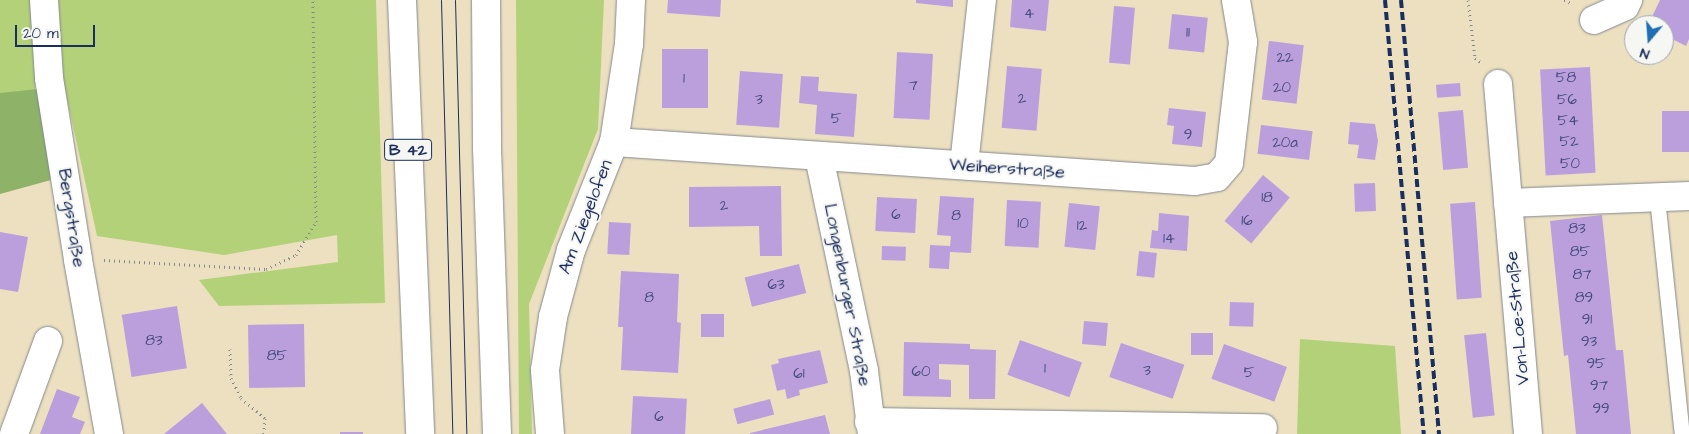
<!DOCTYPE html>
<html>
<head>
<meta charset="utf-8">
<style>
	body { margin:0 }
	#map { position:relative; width:1689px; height:434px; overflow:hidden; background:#ece0c0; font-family:"Architects Daughter",sans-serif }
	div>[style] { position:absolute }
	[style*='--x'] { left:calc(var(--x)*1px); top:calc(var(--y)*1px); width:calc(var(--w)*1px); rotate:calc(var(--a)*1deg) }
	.green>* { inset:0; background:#b3d178; transform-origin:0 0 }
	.forest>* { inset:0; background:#8eb368 }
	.building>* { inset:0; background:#bb9fdd; transform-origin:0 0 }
	.path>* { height:3px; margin-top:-1.5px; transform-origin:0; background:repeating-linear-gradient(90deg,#84888f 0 1px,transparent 0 5px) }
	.roads { filter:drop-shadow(0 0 1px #84888f) drop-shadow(0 0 1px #84888f) }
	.lane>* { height:15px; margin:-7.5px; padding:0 7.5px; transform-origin:7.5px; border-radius:7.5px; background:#fff }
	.street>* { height:28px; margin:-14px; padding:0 14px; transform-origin:14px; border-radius:14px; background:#fff }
	.highway>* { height:28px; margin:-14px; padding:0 14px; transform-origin:14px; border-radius:14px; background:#fff }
	.tram>* { height:1px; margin:-0.5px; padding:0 0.5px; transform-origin:0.5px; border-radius:0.5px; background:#1b2f5e }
	.rail>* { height:4px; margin-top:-2px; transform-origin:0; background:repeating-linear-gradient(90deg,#1b2f5e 0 8px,transparent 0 12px) }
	span { translate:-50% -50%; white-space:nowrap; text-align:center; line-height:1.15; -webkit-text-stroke:4px #f6f6f2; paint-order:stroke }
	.number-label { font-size:15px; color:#434b7e }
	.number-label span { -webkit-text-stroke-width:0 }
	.shield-label span { padding:1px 4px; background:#f6f6f2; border:1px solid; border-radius:4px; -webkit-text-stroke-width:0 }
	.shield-label { font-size:16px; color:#1b2f5e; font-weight:700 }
	.street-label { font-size:18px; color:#1b2f5e }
	.north { position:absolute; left:1624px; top:15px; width:50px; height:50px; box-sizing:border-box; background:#f6f6f2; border:1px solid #9ea6b7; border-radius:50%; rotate:198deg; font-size:14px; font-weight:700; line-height:20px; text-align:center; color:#1b2f5e }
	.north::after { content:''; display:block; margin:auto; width:18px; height:22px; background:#1f6fb2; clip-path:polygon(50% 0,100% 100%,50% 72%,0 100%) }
	.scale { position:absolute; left:15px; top:25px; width:80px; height:22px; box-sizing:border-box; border:2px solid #1b2f5e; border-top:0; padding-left:6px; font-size:15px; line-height:18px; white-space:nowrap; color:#1b2f5e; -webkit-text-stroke:4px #f6f6f2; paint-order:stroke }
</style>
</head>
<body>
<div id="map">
	<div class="green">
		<div style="left:0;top:0;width:35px;height:93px"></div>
		<div style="clip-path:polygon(57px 0,376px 0,385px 303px,219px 306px,199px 280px,338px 262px,337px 235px,224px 255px,97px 236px,59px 62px)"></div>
		<div style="clip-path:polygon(516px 0,604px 0,598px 129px,529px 304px,532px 434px,519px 434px)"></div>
		<div style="clip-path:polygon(1300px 339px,1395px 346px,1401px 434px,1297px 434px)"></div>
	</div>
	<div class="forest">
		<div style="clip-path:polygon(38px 89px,51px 180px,0 194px,0 93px)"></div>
	</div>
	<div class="building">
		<div style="clip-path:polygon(668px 0,721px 0,720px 17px,667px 13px)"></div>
		<div style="clip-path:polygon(916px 0,953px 0,953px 7px,916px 3px)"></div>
		<div style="clip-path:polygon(1012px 0,1049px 0,1046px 31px,1010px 27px)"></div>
		<div style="clip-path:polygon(1660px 0,1689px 0,1689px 39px,1686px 46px,1664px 35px,1664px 25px,1648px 25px)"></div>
		<div style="left:1114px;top:6px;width:21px;height:57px;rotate:5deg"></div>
		<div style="left:1172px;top:14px;width:36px;height:35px;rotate:6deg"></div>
		<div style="left:1269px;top:41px;width:35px;height:59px;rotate:7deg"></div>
		<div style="left:662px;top:49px;width:46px;height:59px"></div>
		<div style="left:897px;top:52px;width:36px;height:66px;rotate:3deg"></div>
		<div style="left:1007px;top:66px;width:35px;height:62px;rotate:5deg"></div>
		<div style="left:1590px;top:67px;width:106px;height:50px;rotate:87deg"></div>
		<div style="left:740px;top:71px;width:43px;height:54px;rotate:4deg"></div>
		<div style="clip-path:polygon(801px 76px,819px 77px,818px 91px,857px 94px,854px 137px,815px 134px,817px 105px,799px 103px)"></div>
		<div style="left:1460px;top:83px;width:13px;height:24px;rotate:86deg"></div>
		<div style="clip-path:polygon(1169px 108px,1206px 112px,1202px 147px,1172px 144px,1174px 126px,1167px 125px)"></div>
		<div style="left:1463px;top:110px;width:58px;height:25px;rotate:85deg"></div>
		<div style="left:1689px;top:111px;width:41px;height:27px;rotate:90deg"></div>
		<div style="clip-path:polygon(1350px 122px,1375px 124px,1378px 141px,1375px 160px,1357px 158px,1359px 145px,1348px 144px)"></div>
		<div style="left:1261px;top:125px;width:52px;height:29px;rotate:7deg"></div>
		<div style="left:1263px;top:175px;width:35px;height:60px;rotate:40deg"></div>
		<div style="left:1375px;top:183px;width:28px;height:21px;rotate:88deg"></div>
		<div style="clip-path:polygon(781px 186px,782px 256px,760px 256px,759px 226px,689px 227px,689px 187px)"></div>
		<div style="clip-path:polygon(940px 196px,974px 198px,971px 253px,950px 252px,949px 269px,929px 268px,930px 245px,950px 246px,951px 236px,937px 235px)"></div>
		<div style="left:877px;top:197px;width:40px;height:34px;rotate:3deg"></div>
		<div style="left:1007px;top:200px;width:34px;height:46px;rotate:3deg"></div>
		<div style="left:1475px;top:202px;width:96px;height:25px;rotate:86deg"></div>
		<div style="left:1069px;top:203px;width:31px;height:44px;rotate:6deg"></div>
		<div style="clip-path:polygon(1159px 213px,1189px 216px,1187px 251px,1150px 248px,1152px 230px,1158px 231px)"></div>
		<div style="clip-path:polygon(1602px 215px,1616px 350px,1623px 350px,1631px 434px,1576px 434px,1568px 355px,1564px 356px,1550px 221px)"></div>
		<div style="left:609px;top:222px;width:22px;height:32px;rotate:3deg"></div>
		<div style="clip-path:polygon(0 232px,28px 237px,18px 292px,0 289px)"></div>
		<div style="left:882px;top:246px;width:24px;height:14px;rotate:2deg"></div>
		<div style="left:1139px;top:251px;width:18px;height:25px;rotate:6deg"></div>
		<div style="left:799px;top:264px;width:30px;height:56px;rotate:76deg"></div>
		<div style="clip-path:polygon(621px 271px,679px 274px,677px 322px,681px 323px,678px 373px,621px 370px,623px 327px,618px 327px)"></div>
		<div style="left:1230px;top:302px;width:24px;height:24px;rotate:2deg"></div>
		<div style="left:177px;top:306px;width:63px;height:56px;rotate:81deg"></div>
		<div style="left:701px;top:314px;width:23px;height:23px"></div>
		<div style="left:1084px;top:321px;width:24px;height:23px;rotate:5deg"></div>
		<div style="left:304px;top:324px;width:63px;height:56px;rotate:89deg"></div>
		<div style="left:1191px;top:333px;width:22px;height:22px"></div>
		<div style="left:1486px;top:333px;width:83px;height:22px;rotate:84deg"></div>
		<div style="left:1020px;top:340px;width:66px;height:37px;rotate:20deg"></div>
		<div style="clip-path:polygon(904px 342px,970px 344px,970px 349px,996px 350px,995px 399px,969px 399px,969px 365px,939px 364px,939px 379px,951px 380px,951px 397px,903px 396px)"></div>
		<div style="left:1121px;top:343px;width:67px;height:36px;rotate:19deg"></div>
		<div style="left:1224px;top:344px;width:67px;height:37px;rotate:20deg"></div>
		<div style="clip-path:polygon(820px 350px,828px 383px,799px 390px,800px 395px,787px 399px,785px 389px,777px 391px,771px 365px,779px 363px,778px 359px)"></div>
		<div style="clip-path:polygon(57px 389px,80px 397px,72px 417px,85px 422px,80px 434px,40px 434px)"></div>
		<div style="left:633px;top:396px;width:54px;height:38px;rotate:3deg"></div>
		<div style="left:770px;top:399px;width:16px;height:38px;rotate:75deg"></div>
		<div style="clip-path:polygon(202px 403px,227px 434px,164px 434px)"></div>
		<div style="clip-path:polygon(825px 415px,830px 434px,750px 434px,750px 433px)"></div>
		<div style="left:340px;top:432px;width:23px;height:2px"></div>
	</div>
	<div class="path">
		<div style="--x:1468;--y:0;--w:58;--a:83.1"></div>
		<div style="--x:1475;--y:58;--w:9;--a:36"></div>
		<div style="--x:1564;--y:0;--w:10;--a:24"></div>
		<div style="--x:104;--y:260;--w:162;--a:3.2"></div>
		<div style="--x:266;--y:269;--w:33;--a:-25"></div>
		<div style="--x:296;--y:255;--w:39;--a:-59"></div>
		<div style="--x:316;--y:222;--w:222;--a:-90.8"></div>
		<div style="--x:230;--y:349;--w:29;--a:88"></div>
		<div style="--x:231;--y:378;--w:22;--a:63"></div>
		<div style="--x:241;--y:398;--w:31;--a:40"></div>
		<div style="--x:265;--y:418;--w:16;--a:94"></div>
	</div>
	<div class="roads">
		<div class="lane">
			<div style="--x:1657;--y:198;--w:237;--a:84"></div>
		</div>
		<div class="street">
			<div style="--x:44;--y:0;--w:78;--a:86.3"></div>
			<div style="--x:49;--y:78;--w:184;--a:80.9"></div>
			<div style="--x:78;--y:260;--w:177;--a:79.9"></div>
			<div style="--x:1594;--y:20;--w:34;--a:-24"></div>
			<div style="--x:1625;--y:6;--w:7;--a:-63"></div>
			<div style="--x:1498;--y:84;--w:351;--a:85.1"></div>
			<div style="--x:614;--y:142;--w:582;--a:3.84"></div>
			<div style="--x:1195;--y:181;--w:22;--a:-10"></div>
			<div style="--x:1217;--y:177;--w:18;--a:-49"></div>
			<div style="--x:1229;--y:163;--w:122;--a:-83.4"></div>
			<div style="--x:1243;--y:42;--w:43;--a:-99.5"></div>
			<div style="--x:819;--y:157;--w:219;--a:78.1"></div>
			<div style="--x:864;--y:371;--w:64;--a:82.8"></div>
			<div style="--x:964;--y:165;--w:166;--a:-83.8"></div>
			<div style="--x:1508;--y:203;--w:181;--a:-2.2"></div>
			<div style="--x:869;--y:422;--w:394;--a:0.9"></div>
			<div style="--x:14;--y:434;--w:99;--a:-69.9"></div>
			<div style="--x:550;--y:434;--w:64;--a:-94.5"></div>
			<div style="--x:545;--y:370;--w:54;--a:-81.4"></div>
			<div style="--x:553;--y:317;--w:69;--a:-75"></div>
			<div style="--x:571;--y:250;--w:116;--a:-68.3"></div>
			<div style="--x:614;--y:142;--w:99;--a:-81.3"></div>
			<div style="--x:629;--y:44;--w:44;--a:-87.4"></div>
		</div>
		<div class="highway">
			<div style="--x:402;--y:0;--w:434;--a:87.6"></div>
			<div style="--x:486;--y:0;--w:148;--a:89.6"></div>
			<div style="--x:487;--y:148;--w:286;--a:88"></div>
		</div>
	</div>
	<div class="tram">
		<div style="--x:441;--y:0;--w:434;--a:88.5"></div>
		<div style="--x:455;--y:0;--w:434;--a:88.5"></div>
	</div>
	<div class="rail">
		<div style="--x:1385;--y:0;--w:436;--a:84.9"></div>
		<div style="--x:1401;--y:0;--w:436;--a:85"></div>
	</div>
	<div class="number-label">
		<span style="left:1029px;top:14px">4</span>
		<span style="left:1188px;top:33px">11</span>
		<span style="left:1285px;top:58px">22</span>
		<span style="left:1566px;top:78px">58</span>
		<span style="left:684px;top:79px">1</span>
		<span style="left:913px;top:86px">7</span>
		<span style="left:1282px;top:88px">20</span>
		<span style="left:1022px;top:99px">2</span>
		<span style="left:759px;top:100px">3</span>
		<span style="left:1567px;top:100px">56</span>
		<span style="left:836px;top:119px">5</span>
		<span style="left:1568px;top:121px">54</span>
		<span style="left:1188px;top:135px">9</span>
		<span style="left:1569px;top:142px">52</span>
		<span style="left:1285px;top:143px">20a</span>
		<span style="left:1570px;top:164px">50</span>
		<span style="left:1267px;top:198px">18</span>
		<span style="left:724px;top:206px">2</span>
		<span style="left:896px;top:215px">6</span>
		<span style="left:956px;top:216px">8</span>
		<span style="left:1247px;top:221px">16</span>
		<span style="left:1023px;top:224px">10</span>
		<span style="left:1082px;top:226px">12</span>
		<span style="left:1577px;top:229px">83</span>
		<span style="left:1169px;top:239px">14</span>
		<span style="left:1580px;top:252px">85</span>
		<span style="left:1582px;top:275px">87</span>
		<span style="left:776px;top:285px">63</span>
		<span style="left:649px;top:298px">8</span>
		<span style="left:1584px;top:298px">89</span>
		<span style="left:1587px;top:320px">91</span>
		<span style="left:154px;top:341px">83</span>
		<span style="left:1589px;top:342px">93</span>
		<span style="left:277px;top:356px">85</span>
		<span style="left:1596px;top:364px">95</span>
		<span style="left:1045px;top:369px">1</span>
		<span style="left:1147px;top:371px">3</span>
		<span style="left:921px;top:372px">60</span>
		<span style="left:1249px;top:373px">5</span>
		<span style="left:799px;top:374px">61</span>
		<span style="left:1599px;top:386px">97</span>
		<span style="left:1601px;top:409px">99</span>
		<span style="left:659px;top:417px">6</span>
	</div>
	<div class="shield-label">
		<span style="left:408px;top:150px">B 42</span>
	</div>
	<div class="street-label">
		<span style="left:1007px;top:169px;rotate:4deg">Weiherstraße</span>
		<span style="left:586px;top:217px;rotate:-69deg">Am Ziegelofen</span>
		<span style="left:71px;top:218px;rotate:81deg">Bergstraße</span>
		<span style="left:847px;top:295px;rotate:79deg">Longenburger Straße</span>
		<span style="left:1518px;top:318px;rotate:-95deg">Von-Loe-Straße</span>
	</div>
	<div class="north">N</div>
	<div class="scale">20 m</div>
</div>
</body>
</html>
